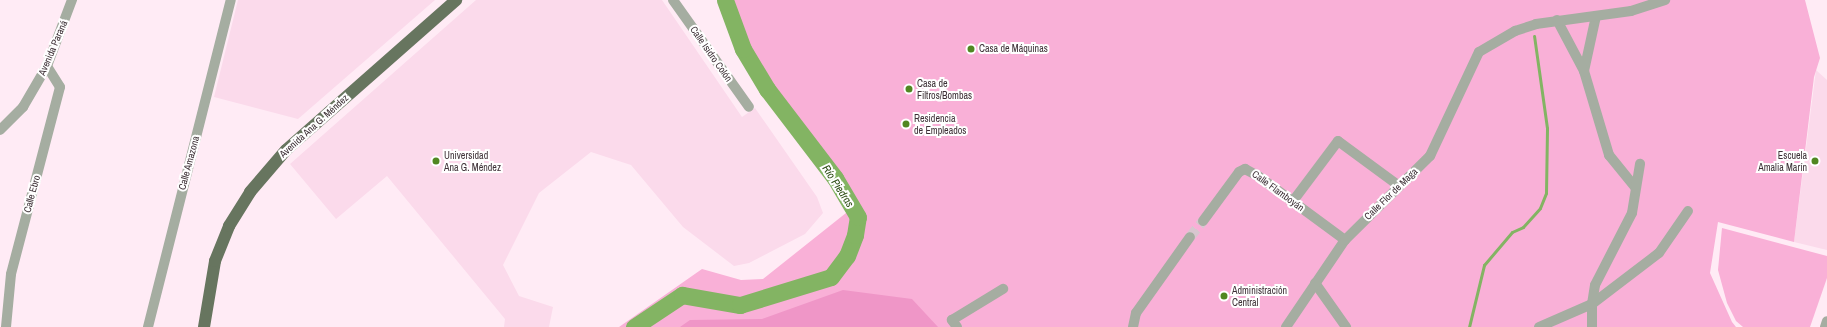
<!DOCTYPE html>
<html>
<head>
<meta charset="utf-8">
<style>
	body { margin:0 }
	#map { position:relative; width:1827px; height:327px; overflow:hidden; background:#ffebf5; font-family:"Archivo Narrow",sans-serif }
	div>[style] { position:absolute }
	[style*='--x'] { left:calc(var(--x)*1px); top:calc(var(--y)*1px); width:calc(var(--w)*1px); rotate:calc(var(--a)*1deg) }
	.built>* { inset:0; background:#fbdaeb }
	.green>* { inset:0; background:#f9b0d7 }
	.forest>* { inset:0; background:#ef96c7 }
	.stream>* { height:3px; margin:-1.5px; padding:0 1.5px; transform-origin:1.5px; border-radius:1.5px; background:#83b463 }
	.river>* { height:17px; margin:-8.5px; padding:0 8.5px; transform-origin:8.5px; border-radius:8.5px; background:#83b463 }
	.minor-tunnel>* { height:10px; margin-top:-5px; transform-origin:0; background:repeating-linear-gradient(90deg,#d8c6cf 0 10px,transparent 0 15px) }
	.minor>* { height:10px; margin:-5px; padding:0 5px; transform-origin:5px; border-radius:5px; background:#a5ada1 }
	.major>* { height:12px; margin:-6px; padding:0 6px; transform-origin:6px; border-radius:6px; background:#67755f }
	.dots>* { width:11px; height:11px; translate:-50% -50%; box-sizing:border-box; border:2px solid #fff; border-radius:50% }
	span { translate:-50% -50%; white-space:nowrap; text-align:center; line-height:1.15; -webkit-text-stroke:4px #fff; paint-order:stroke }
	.street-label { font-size:10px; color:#3d3036 }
	.poi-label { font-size:10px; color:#3d3036 }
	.left { translate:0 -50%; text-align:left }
	.right { translate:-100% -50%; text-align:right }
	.water-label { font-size:11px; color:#2c4c13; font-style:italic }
</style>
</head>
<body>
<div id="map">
	<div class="built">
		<div style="clip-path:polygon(238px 0,435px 0,298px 119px,214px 97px)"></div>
		<div style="clip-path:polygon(476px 0,662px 0,742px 117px,755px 108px,817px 197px,823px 213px,805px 234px,749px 263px,734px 266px,683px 227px,631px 165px,591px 152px,539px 193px,503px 265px,519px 296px,553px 307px,549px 327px,504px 327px,505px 319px,387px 176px,336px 219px,290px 164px)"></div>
		<div style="clip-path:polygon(1816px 70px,1827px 80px,1827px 250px,1794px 242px)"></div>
	</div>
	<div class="green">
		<div style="clip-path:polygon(730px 0,1805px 0,1820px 58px,1814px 77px,1794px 242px,1718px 222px,1710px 273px,1732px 322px,1736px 327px,619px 327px,702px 269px,741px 280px,763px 279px,851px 209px,846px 198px,764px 89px,731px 27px)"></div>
		<div style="clip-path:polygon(1722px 228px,1827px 256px,1827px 278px,1810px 327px,1743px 327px,1736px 321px,1727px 303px,1718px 270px)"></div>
	</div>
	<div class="forest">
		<div style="clip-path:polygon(843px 290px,912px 299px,938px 327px,680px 327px,690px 320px,762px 319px)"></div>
	</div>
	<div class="stream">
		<div style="--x:1469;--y:327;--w:64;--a:-76.4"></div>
		<div style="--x:1484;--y:265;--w:43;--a:-49.7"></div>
		<div style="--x:1512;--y:232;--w:12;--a:-24"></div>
		<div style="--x:1523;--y:227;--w:25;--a:-48"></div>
		<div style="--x:1540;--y:208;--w:16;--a:-68"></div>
		<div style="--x:1546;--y:193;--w:65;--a:-89.1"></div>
		<div style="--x:1547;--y:128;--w:93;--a:-98"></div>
	</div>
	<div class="river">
		<div style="--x:634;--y:327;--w:58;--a:-33.7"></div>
		<div style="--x:682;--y:295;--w:59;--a:9.8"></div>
		<div style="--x:740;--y:305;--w:95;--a:-17.1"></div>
		<div style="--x:831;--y:277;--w:26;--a:-53"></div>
		<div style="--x:847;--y:256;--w:22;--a:-69"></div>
		<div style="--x:855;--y:235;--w:18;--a:-81"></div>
		<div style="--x:858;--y:217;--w:45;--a:-120.5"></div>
		<div style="--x:835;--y:178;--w:112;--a:-127.4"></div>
		<div style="--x:767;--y:89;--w:47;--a:-121"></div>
		<div style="--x:743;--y:49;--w:52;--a:-110.2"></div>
	</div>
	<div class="minor-tunnel">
		<div style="--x:1190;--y:237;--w:21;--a:-51"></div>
	</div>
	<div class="minor">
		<div style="--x:673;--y:0;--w:131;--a:54.6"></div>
		<div style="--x:1596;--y:16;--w:56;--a:102.3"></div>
		<div style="--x:1584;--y:71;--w:88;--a:73.4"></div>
		<div style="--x:1609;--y:155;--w:41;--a:50.9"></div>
		<div style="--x:1557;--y:20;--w:58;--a:62.1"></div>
		<div style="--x:0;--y:130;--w:33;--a:-45"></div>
		<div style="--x:23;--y:107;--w:48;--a:-59.7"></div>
		<div style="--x:47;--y:66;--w:71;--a:-69.3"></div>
		<div style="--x:1293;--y:201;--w:75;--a:-53.1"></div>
		<div style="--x:1338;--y:141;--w:76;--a:36.4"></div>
		<div style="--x:1203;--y:221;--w:61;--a:-53.7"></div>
		<div style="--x:1239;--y:172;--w:7;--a:-27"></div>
		<div style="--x:1245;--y:169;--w:15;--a:28"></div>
		<div style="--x:1258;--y:176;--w:108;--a:36.3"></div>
		<div style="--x:1315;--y:283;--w:54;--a:54.8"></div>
		<div style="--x:6;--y:327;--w:53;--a:-84.6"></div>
		<div style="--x:11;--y:274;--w:193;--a:-75.3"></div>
		<div style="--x:60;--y:87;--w:25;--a:-122"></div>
		<div style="--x:148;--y:327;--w:337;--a:-75.8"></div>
		<div style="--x:957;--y:327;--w:9;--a:-126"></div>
		<div style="--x:952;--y:320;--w:60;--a:-31.3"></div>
		<div style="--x:1133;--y:327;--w:14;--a:-78"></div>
		<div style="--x:1136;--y:313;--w:93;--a:-54.6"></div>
		<div style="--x:1286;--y:327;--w:105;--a:-55.9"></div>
		<div style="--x:1345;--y:240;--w:120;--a:-44.7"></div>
		<div style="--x:1430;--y:156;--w:115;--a:-64.8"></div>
		<div style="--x:1479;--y:52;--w:42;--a:-30.3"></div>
		<div style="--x:1515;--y:31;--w:22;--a:-18"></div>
		<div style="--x:1536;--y:24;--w:96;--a:-7.8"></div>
		<div style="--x:1631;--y:11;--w:36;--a:-18"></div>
		<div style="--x:1539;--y:327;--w:58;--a:-23.5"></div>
		<div style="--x:1592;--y:304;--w:19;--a:-81"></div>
		<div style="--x:1595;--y:285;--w:81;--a:-62.8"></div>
		<div style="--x:1632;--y:213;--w:50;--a:-80.7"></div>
		<div style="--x:1592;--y:327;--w:23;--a:-90"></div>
		<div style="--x:1592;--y:304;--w:84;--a:-37.3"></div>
		<div style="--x:1659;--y:253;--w:51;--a:-55.4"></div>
		<div style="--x:1825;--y:327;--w:6;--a:-72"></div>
	</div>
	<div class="major">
		<div style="--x:204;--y:327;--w:67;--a:-80.5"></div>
		<div style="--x:215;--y:261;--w:38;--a:-68"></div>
		<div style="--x:229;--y:226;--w:40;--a:-58"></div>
		<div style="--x:250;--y:192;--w:55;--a:-49.4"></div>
		<div style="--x:286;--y:150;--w:227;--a:-41.4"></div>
	</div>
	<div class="dots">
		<div style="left:971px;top:49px;background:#508721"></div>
		<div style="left:909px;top:89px;background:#508721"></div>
		<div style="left:906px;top:124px;background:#508721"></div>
		<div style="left:436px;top:161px;background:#508721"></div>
		<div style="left:1815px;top:161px;background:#508721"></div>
		<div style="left:1224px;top:296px;background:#508721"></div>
	</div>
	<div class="street-label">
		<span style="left:53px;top:48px;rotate:-67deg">Avenida Paraná</span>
		<span style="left:711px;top:54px;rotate:55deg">Calle Isidro Colón</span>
		<span style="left:314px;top:126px;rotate:-42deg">Avenida Ana G. Méndez</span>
		<span style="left:189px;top:163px;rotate:-75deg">Calle Amazona</span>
		<span style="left:1278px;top:191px;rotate:36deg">Calle Flamboyán</span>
		<span style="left:32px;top:194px;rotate:-75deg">Calle Ebro</span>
		<span style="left:1391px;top:194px;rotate:-44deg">Calle Flor de Maga</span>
	</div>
	<div class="poi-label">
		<span class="left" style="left:979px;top:49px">Casa de Máquinas</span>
		<span class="left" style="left:917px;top:89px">Casa de<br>Filtros/Bombas</span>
		<span class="left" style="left:914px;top:124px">Residencia<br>de Empleados</span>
		<span class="left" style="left:444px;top:161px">Universidad<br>Ana G. Méndez</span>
		<span class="right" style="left:1807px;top:161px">Escuela<br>Amalia Marín</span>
		<span class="left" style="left:1232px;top:296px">Administración<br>Central</span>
	</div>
	<div class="water-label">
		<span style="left:838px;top:186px;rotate:57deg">Río Piedras</span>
	</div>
</div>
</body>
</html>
